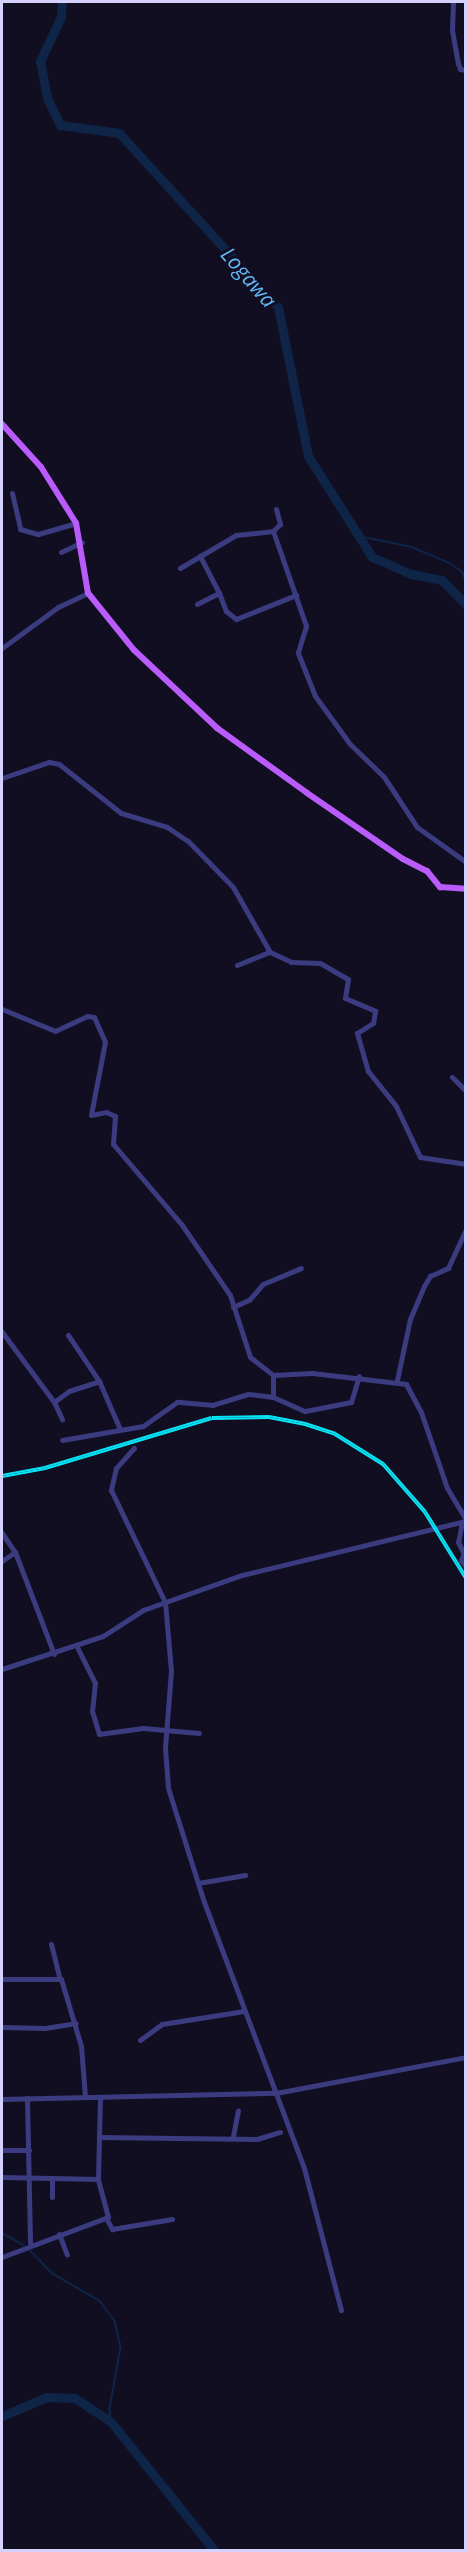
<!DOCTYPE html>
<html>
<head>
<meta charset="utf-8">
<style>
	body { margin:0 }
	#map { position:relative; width:467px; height:2552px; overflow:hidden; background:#110e22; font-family:"Open Sans",sans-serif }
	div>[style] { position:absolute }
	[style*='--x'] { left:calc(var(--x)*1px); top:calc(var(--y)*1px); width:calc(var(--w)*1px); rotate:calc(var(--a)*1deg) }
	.stream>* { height:1.5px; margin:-0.75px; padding:0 0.75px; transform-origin:0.75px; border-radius:0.75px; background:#0e2547 }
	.river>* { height:9px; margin:-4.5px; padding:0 4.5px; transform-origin:4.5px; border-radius:4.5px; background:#0e2547 }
	.minor>* { height:5px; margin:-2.5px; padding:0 2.5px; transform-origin:2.5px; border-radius:2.5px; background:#3b3b80 }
	.major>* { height:6px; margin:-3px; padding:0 3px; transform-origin:3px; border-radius:3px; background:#ba5bfb }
	.rail>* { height:4px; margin-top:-2px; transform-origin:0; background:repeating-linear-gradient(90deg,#110e22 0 4.5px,#06e4f5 0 9px); box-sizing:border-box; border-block:2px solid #06e4f5 }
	span { translate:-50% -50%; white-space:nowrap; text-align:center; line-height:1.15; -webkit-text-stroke:6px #110e22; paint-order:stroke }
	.water-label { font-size:21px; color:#62b9fb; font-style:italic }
	.frame { position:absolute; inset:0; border:3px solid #d5d1fe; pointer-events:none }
</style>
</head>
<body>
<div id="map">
	<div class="stream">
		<div style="--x:359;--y:536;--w:54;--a:11.7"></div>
		<div style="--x:412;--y:547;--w:39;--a:23"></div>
		<div style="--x:448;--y:562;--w:18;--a:34"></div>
		<div style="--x:463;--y:572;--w:9;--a:72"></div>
		<div style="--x:2;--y:2233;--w:25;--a:29"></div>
		<div style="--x:28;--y:2248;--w:35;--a:46"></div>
		<div style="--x:52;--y:2273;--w:56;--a:30.3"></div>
		<div style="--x:100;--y:2301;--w:25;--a:53"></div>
		<div style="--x:115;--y:2321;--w:27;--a:77"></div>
		<div style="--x:121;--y:2347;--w:63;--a:100.1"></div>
		<div style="--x:110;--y:2409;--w:13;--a:86"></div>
	</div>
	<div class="river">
		<div style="--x:62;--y:2;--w:15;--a:94"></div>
		<div style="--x:61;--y:17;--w:49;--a:115.5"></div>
		<div style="--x:40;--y:61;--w:38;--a:79"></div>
		<div style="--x:47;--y:98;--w:30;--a:64"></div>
		<div style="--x:60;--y:125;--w:60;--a:7.7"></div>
		<div style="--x:119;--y:133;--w:236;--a:47.6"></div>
		<div style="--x:278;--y:307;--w:152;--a:78.6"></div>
		<div style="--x:308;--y:456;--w:120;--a:57.6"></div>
		<div style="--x:372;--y:557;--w:43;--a:23.6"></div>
		<div style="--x:411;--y:574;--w:32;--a:11"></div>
		<div style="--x:442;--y:580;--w:35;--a:46"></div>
		<div style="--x:2;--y:2416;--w:49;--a:-22.9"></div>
		<div style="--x:47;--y:2397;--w:28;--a:2"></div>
		<div style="--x:75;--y:2398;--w:43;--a:33.7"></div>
		<div style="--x:111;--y:2422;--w:164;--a:51.2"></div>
	</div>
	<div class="minor">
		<div style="--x:453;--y:2;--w:28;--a:92"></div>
		<div style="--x:452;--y:30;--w:34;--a:80"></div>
		<div style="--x:458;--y:63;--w:6;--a:72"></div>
		<div style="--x:460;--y:69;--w:6;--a:9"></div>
		<div style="--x:12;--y:493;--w:37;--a:77"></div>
		<div style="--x:20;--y:529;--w:19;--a:16"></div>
		<div style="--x:38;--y:534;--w:40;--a:-16"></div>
		<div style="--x:276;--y:509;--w:16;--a:75"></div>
		<div style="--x:280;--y:524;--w:10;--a:135"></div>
		<div style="--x:273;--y:531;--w:101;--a:70.8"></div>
		<div style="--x:306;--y:626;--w:28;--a:107"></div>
		<div style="--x:298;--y:653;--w:46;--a:68.4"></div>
		<div style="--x:315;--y:696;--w:59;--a:53.9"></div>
		<div style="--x:350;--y:744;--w:47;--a:44.1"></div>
		<div style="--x:384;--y:777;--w:60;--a:56.6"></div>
		<div style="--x:417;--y:827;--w:60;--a:35.5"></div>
		<div style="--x:61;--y:552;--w:23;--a:-25"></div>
		<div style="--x:180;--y:568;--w:65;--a:-30.5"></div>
		<div style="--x:236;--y:535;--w:37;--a:-6"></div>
		<div style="--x:219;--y:593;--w:19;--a:69"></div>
		<div style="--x:226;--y:611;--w:13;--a:39"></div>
		<div style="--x:236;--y:619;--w:65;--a:-21.8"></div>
		<div style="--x:197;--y:604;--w:25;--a:-27"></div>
		<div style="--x:219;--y:593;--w:42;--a:-117.2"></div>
		<div style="--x:2;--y:648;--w:69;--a:-36.2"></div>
		<div style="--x:58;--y:607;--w:33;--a:-25"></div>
		<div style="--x:2;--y:778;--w:50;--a:-18.8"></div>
		<div style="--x:49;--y:762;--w:10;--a:11"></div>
		<div style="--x:59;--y:764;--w:79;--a:38.3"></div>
		<div style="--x:121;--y:813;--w:48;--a:16.9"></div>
		<div style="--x:167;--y:827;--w:25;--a:34"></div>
		<div style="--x:188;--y:841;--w:64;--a:45.6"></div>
		<div style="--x:233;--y:887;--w:75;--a:60.4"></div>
		<div style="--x:270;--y:952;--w:23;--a:25"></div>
		<div style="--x:291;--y:962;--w:29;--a:2"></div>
		<div style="--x:320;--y:963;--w:32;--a:30"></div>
		<div style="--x:348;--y:979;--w:19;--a:99"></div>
		<div style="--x:345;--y:998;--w:33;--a:23"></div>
		<div style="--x:375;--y:1011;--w:12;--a:99"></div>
		<div style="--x:373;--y:1023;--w:19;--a:148"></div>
		<div style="--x:357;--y:1033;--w:40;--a:74"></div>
		<div style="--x:368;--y:1071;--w:45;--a:51.3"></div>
		<div style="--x:396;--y:1106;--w:56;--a:64.8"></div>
		<div style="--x:420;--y:1157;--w:47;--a:8.7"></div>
		<div style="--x:237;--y:965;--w:35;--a:-22"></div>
		<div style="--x:2;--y:1009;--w:57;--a:22.5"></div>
		<div style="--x:55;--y:1031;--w:35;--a:-25"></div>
		<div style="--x:87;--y:1016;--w:7;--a:8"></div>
		<div style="--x:94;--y:1017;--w:27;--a:66"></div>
		<div style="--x:105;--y:1042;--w:74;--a:100.9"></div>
		<div style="--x:91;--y:1115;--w:15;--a:-11"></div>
		<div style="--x:106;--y:1112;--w:10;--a:24"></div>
		<div style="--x:115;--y:1116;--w:28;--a:94"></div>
		<div style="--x:113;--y:1144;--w:106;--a:49.6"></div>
		<div style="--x:182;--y:1225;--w:85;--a:55.6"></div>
		<div style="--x:230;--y:1295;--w:65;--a:72.1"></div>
		<div style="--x:250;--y:1357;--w:29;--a:38"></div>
		<div style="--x:273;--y:1375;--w:22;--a:90"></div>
		<div style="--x:273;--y:1397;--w:25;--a:-173"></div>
		<div style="--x:248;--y:1394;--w:37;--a:163"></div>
		<div style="--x:213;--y:1405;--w:36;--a:-175"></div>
		<div style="--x:177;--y:1402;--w:42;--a:144.8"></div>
		<div style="--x:143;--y:1426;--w:82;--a:170.2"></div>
		<div style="--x:452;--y:1077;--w:20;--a:45"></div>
		<div style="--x:233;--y:1307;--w:17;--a:-24"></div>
		<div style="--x:249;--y:1300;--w:21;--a:-49"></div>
		<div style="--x:263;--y:1284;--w:41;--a:-22.8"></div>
		<div style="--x:2;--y:1332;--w:87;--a:53.4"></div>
		<div style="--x:54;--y:1402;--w:19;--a:-36"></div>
		<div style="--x:69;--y:1391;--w:32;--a:-18"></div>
		<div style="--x:68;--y:1335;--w:55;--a:56"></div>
		<div style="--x:99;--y:1381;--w:52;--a:66.4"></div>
		<div style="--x:273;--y:1375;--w:39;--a:-3"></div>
		<div style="--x:312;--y:1373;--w:95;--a:6.7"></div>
		<div style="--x:406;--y:1384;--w:32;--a:62"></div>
		<div style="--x:421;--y:1412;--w:80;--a:71.1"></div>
		<div style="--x:447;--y:1488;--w:37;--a:59"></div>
		<div style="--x:397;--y:1380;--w:62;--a:-78"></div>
		<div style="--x:410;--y:1319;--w:36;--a:-67"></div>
		<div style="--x:424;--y:1286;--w:12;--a:-59"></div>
		<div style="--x:430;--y:1276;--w:20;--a:-24"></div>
		<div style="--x:448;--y:1268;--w:43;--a:-65.2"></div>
		<div style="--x:273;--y:1397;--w:35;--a:24"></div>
		<div style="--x:305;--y:1411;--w:47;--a:-11.1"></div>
		<div style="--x:351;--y:1402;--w:27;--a:-73"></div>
		<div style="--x:54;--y:1402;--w:19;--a:65"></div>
		<div style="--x:134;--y:1448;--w:27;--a:132"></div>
		<div style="--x:116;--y:1468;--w:23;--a:103"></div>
		<div style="--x:111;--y:1490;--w:124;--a:64.3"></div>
		<div style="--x:165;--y:1602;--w:69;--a:85"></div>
		<div style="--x:171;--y:1671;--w:77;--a:94.5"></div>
		<div style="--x:165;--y:1748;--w:40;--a:85.7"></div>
		<div style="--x:168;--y:1788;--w:120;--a:72.5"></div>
		<div style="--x:204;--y:1902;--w:284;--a:69.4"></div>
		<div style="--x:304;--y:2168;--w:147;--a:75.4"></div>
		<div style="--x:462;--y:1522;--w:20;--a:101"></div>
		<div style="--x:458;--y:1542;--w:13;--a:63"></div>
		<div style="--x:2;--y:1533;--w:23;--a:56"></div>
		<div style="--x:15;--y:1552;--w:109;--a:69.1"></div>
		<div style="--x:464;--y:1553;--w:8;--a:113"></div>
		<div style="--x:461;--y:1560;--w:9;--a:54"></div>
		<div style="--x:2;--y:1561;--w:16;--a:-35"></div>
		<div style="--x:76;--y:1645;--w:42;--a:63.4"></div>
		<div style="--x:95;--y:1683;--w:28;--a:96"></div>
		<div style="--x:92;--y:1711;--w:24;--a:73"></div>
		<div style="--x:99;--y:1734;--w:44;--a:-7.8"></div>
		<div style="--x:143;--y:1728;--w:56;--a:5.1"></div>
		<div style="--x:2;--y:1669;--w:106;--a:-18.1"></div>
		<div style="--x:103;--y:1636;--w:48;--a:-33"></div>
		<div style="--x:143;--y:1610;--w:105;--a:-19.5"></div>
		<div style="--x:242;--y:1575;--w:230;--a:-13.6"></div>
		<div style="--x:198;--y:1883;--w:48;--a:-9.7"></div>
		<div style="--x:51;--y:1944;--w:34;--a:76"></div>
		<div style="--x:2;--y:1979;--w:59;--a:0"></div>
		<div style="--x:61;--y:1979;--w:70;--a:73.4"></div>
		<div style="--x:81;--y:2046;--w:51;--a:85.5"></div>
		<div style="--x:2;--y:2027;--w:43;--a:1.3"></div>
		<div style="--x:45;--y:2028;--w:31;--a:-9"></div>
		<div style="--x:140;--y:2040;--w:27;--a:-36"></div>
		<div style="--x:162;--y:2024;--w:83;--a:-9"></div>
		<div style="--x:27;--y:2098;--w:145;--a:88.8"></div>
		<div style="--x:2;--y:2099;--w:274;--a:-1.3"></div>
		<div style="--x:276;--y:2093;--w:193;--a:-10.7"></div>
		<div style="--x:233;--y:2136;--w:26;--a:-79"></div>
		<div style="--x:99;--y:2137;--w:158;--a:0.7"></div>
		<div style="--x:257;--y:2139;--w:24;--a:-17"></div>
		<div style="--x:2;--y:2150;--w:27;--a:0"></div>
		<div style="--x:2;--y:2177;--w:96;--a:1.2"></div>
		<div style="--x:52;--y:2197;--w:18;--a:-90"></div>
		<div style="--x:106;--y:2218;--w:13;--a:61"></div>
		<div style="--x:112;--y:2229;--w:61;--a:-9.5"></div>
		<div style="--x:59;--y:2234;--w:22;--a:69"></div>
		<div style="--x:2;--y:2257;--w:113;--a:-20.7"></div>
		<div style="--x:108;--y:2217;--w:39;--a:-105"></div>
		<div style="--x:98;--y:2179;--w:82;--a:-88.6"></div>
	</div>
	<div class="major">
		<div style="--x:2;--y:424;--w:58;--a:47.8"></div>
		<div style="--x:41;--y:467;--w:66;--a:58"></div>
		<div style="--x:76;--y:523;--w:71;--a:80.3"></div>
		<div style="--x:88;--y:593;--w:73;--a:51.1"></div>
		<div style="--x:134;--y:650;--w:114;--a:43.2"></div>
		<div style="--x:217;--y:728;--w:111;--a:35.8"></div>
		<div style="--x:307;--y:793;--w:116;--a:34.5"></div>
		<div style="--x:403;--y:859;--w:27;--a:27"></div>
		<div style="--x:427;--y:871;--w:21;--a:51"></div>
		<div style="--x:440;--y:887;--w:26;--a:4"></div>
	</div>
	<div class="rail">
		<div style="--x:2;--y:1476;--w:44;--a:-10.5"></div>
		<div style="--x:45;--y:1468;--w:174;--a:-16.7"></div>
		<div style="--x:212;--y:1418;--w:57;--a:-1"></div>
		<div style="--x:269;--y:1417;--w:37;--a:11"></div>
		<div style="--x:305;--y:1424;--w:32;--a:18"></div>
		<div style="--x:335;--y:1434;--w:57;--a:32"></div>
		<div style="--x:383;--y:1464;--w:64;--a:48.8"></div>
		<div style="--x:425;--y:1512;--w:78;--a:58.2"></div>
	</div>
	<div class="water-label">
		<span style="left:249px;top:277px;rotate:49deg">Logawa</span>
	</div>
	<div class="frame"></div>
</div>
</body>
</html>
